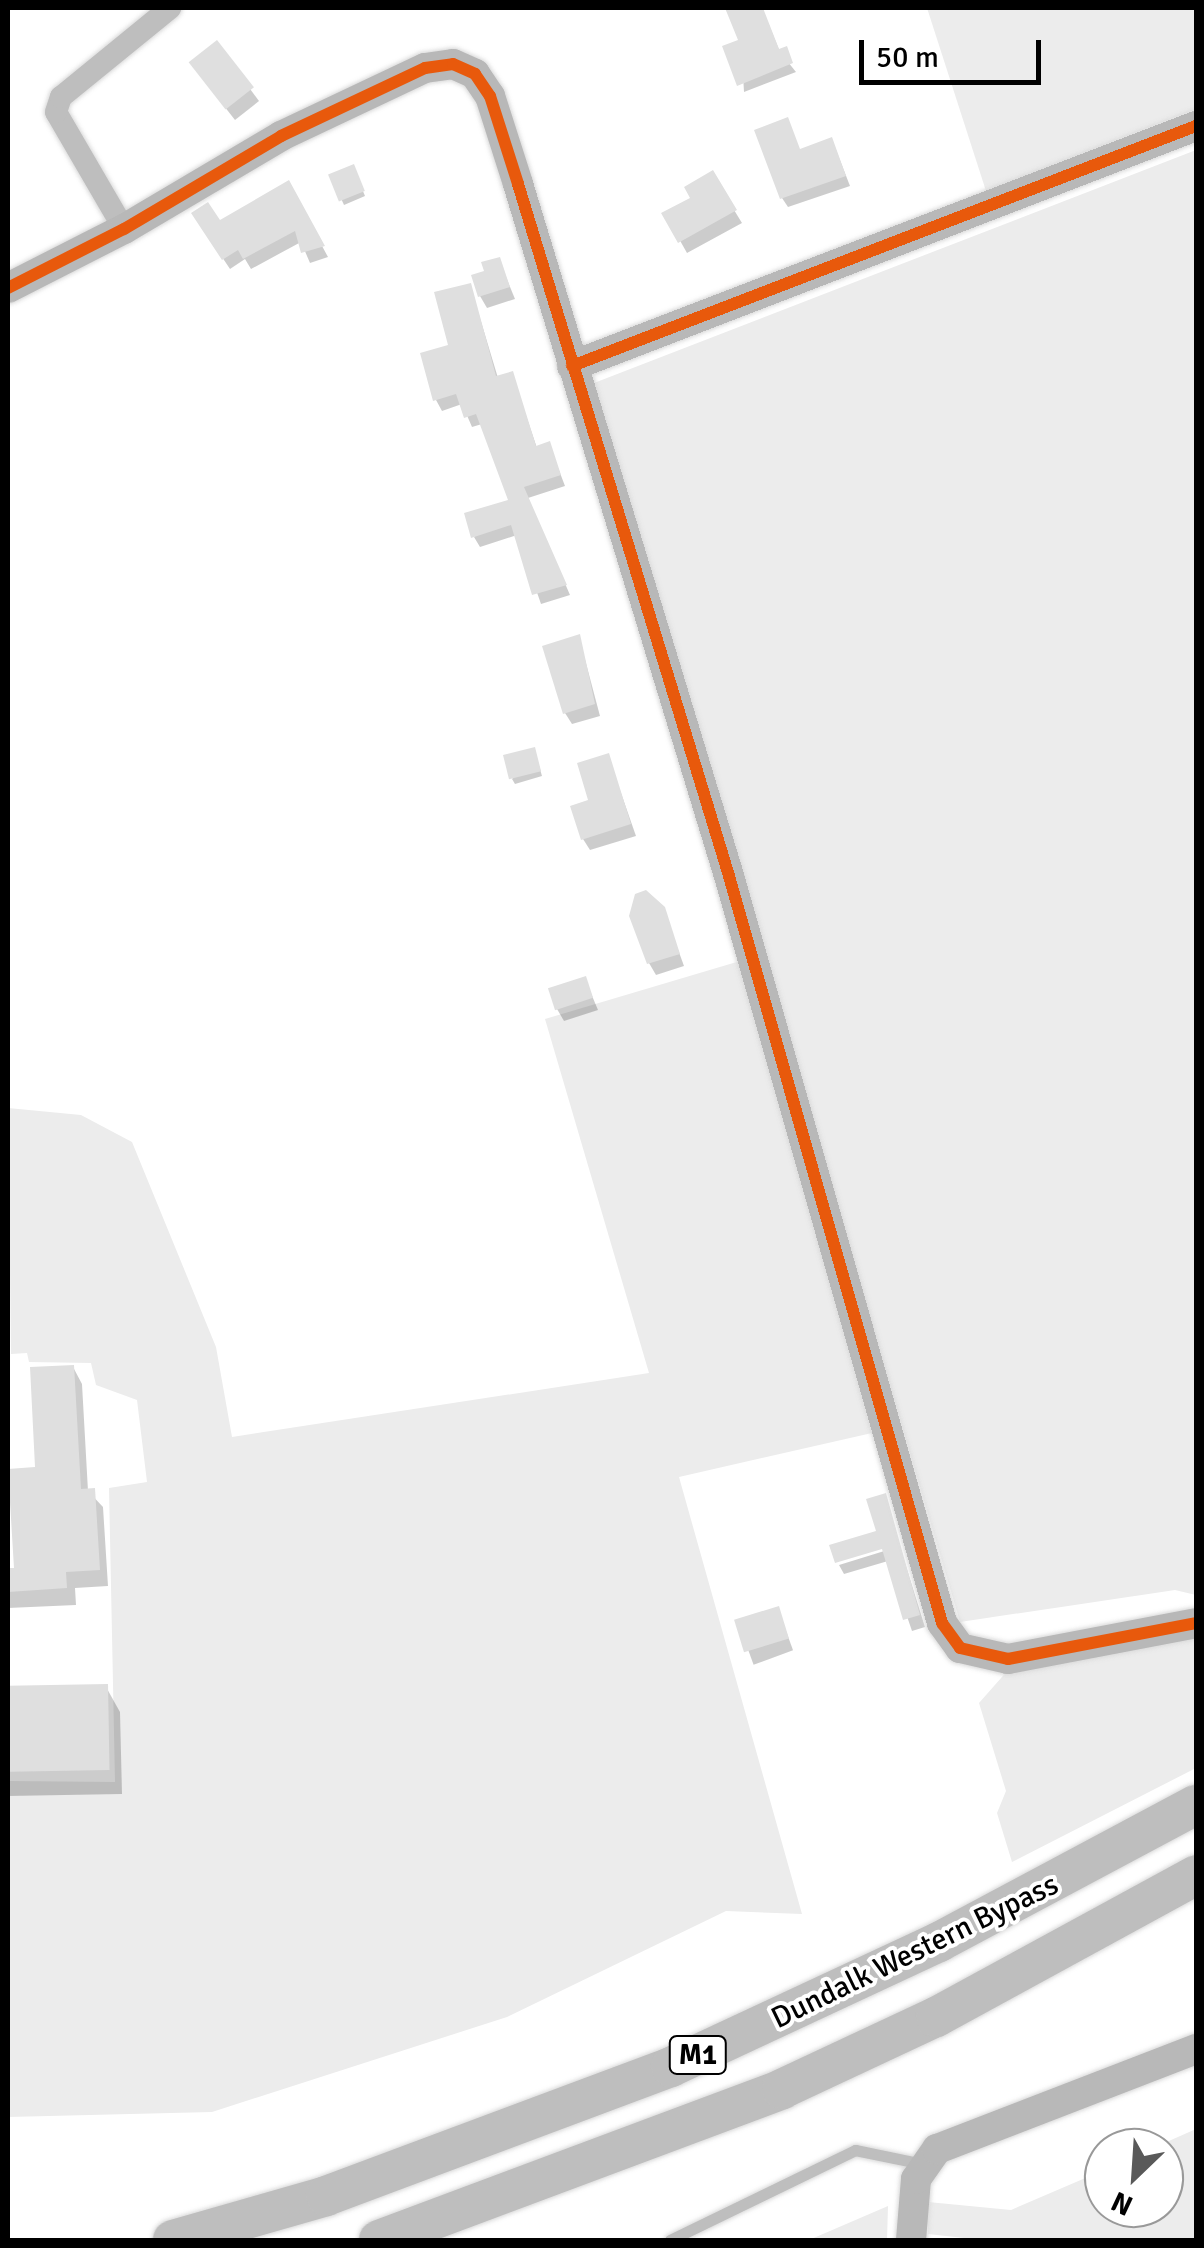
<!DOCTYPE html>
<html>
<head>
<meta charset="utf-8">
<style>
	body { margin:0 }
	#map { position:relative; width:1204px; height:2248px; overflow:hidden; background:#fff; font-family:Signika,sans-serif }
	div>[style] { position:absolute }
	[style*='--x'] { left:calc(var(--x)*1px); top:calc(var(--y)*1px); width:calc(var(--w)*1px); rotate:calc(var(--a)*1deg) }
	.green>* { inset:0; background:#ececec }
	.shadow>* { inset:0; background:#0003; transform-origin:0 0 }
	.building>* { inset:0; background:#dfdfdf; transform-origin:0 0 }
	.roads { filter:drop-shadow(0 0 2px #dbdbdb) drop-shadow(0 0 2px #dbdbdb) }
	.lane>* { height:11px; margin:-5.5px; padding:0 5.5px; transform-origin:5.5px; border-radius:5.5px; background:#bebebe }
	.street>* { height:22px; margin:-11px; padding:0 11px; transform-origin:11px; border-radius:11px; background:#bebebe }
	.secondary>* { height:30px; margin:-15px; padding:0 15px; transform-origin:15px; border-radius:15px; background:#b8b8b8 }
	.highway>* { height:40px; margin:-20px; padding:0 20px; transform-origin:20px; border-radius:20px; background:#bebebe }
	.cycleway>* { height:12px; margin:-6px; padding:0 6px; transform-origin:6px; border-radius:6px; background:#e8590c }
	span { translate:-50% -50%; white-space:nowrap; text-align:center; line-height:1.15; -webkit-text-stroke:8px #fff; paint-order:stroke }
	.shield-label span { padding:2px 8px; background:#fff; border:2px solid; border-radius:8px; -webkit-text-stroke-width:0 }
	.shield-label { font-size:28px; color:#000; font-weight:700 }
	.street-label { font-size:30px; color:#000 }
	.frame { position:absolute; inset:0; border:10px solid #000; pointer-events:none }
	.north { position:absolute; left:1084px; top:2128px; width:100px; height:100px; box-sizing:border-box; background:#fff; border:2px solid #999; border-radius:50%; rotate:205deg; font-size:28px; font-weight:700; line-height:40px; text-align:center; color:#000 }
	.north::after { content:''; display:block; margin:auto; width:35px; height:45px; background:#595959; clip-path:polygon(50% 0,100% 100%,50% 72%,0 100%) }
	.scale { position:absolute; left:859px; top:40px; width:182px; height:45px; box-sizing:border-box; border:5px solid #000; border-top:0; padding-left:12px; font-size:30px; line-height:35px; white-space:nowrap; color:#000; -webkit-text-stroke:8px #fff; paint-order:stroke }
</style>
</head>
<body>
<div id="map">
	<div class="green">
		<div style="clip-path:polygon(927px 8px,1196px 8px,1196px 109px,986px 191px)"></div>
		<div style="clip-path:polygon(1196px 150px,1196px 1595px,1175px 1590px,960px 1622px,594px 383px)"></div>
		<div style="clip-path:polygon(740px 961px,872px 1433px,679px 1477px,802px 1914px,726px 1911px,507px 2017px,212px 2112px,8px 2117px,8px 1781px,115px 1782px,109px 1488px,147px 1482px,137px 1400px,96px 1385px,91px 1363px,29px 1362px,27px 1353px,11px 1354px,8px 1108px,81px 1115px,132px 1142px,216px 1347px,232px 1437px,649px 1373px,545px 1019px)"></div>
		<div style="clip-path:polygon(1196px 1637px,1196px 1768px,1012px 1862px,997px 1813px,1006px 1791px,979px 1703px,1009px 1669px)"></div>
		<div style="clip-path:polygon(1196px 2129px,1196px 2240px,982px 2240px,928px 2234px,928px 2202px,1011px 2210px,1104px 2170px,1104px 2208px,1164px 2208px,1164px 2148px,1153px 2148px)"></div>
		<div style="clip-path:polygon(888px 2206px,887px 2240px,809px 2240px)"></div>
	</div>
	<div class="shadow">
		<div style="clip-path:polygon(728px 8px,762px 8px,780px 52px,796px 72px,744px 92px,741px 42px)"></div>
		<div style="clip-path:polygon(216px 43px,259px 101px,235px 120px,199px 74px)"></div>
		<div style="clip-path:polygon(836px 150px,850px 186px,788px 207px,782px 198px)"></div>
		<div style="clip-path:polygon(355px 172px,365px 196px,344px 205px,331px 176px)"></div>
		<div style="clip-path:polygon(712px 174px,742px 223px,687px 253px,665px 214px,693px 199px)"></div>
		<div style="clip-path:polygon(288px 183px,328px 257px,310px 263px,301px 242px,251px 269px,245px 259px,230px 269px,200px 224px,219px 223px)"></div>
		<div style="clip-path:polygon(499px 260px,515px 299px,487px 308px,480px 296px)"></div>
		<div style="clip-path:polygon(470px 285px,498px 378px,512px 374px,537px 448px,549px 444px,565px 486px,528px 498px,570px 595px,541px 604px,517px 535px,480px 547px,474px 537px,511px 502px,482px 424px,472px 427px,462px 404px,442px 411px,436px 400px)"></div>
		<div style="clip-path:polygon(579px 637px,600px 716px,572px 724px,565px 713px)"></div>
		<div style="clip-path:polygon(536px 755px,542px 776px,515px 784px,512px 779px)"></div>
		<div style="clip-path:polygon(608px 756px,636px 836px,590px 850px,583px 839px)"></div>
		<div style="clip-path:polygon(663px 908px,684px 966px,656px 975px,649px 963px)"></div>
		<div style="clip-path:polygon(585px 979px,598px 1010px,564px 1021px,557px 1009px)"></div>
		<div style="clip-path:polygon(73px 1367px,82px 1384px,88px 1491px,103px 1507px,108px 1586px,75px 1588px,76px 1605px,8px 1608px,8px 1570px,16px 1570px,8px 1471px,38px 1470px)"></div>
		<div style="clip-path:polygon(884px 1496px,925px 1627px,912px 1631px,888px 1561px,844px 1574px,839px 1565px,894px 1548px,879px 1532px)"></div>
		<div style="left:778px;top:1609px;width:44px;height:42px;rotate:70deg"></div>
		<div style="clip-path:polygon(106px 1687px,120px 1712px,122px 1794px,8px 1796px,8px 1689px)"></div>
	</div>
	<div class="building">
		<div style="clip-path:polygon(725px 8px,763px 8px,779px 49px,787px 46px,793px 63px,737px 86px,722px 46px,738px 40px)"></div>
		<div style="left:217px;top:40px;width:60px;height:36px;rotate:52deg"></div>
		<div style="clip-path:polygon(788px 117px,800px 149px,832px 137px,846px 176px,780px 199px,754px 130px)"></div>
		<div style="left:354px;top:164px;width:29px;height:28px;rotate:68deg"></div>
		<div style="clip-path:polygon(713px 170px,737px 210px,678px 243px,661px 213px,690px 198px,684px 187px)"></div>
		<div style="clip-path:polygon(289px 180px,325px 246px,301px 253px,295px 231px,243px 259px,238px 250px,222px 260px,191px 213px,208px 202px,220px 220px)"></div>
		<div style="clip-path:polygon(500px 257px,510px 287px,478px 297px,471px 275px,484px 271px,481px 262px)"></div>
		<div style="clip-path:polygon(471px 283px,496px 376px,513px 371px,536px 446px,550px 441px,561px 475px,524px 487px,567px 585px,532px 595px,511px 525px,471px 538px,464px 513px,508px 500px,476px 414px,464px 418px,456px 394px,433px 401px,420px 353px,448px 345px,434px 292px)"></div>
		<div style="clip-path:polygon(580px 634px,595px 704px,563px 714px,542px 646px)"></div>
		<div style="left:535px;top:747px;width:25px;height:33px;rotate:76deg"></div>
		<div style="clip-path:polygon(609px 753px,631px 824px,581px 840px,570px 806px,588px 800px,577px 763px)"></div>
		<div style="clip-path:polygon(646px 890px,665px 907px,680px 954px,647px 964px,629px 916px,635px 894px)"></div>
		<div style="left:586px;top:976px;width:23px;height:40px;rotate:72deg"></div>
		<div style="clip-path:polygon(74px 1365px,81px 1489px,95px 1488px,100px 1570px,66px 1572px,67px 1588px,8px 1592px,8px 1568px,14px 1568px,8px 1469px,35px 1467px,30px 1367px)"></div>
		<div style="clip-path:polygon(886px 1493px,920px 1615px,903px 1620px,882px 1549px,835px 1563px,829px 1545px,876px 1531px,866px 1499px)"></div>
		<div style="left:779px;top:1606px;width:34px;height:47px;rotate:73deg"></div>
		<div style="left:108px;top:1684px;width:86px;height:100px;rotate:89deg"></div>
	</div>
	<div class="roads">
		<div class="lane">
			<div style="--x:670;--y:2240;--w:206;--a:-25.9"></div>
			<div style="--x:855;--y:2150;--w:69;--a:11.6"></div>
		</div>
		<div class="street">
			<div style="--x:124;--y:229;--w:135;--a:-120.2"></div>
			<div style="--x:56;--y:112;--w:16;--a:-72"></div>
			<div style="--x:61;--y:97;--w:141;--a:-39.2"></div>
		</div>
		<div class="secondary">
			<div style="--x:8;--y:288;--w:130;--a:-27"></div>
			<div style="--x:124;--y:229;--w:182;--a:-30.6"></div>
			<div style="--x:281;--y:136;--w:159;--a:-25.3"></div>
			<div style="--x:425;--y:68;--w:28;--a:-8"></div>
			<div style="--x:453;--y:64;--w:24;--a:24"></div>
			<div style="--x:475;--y:74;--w:27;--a:56"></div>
			<div style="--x:490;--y:96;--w:92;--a:72.3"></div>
			<div style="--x:518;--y:184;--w:723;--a:73.04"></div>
			<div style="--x:729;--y:876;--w:777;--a:74.08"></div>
			<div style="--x:942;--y:1623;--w:31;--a:54"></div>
			<div style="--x:960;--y:1648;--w:49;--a:12.9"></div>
			<div style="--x:1008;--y:1659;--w:191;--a:-10.8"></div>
			<div style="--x:572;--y:366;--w:669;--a:-21.04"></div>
			<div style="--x:911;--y:2240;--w:61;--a:-85.3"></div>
			<div style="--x:916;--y:2179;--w:37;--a:-55"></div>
			<div style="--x:937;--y:2149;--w:278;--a:-21.1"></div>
		</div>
		<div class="highway">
			<div style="--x:173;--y:2240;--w:159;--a:-16"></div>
			<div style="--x:326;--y:2196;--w:368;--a:-20.5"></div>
			<div style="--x:671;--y:2067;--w:296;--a:-25"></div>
			<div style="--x:939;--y:1942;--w:291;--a:-28.1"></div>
			<div style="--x:379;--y:2240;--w:430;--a:-20.5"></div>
			<div style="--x:782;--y:2089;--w:170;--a:-25.1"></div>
			<div style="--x:936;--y:2017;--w:296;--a:-28.6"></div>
		</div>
	</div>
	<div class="cycleway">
		<div style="--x:8;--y:288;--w:130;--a:-27"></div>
		<div style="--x:124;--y:229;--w:182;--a:-30.6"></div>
		<div style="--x:281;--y:136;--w:159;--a:-25.3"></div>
		<div style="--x:425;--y:68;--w:28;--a:-8"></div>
		<div style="--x:453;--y:64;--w:24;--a:24"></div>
		<div style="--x:475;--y:74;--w:27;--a:56"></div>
		<div style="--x:490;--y:96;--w:92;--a:72.3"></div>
		<div style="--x:518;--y:184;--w:723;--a:73.04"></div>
		<div style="--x:729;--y:876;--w:777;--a:74.08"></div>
		<div style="--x:942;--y:1623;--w:31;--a:54"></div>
		<div style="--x:960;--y:1648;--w:49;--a:12.9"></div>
		<div style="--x:1008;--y:1659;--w:191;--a:-10.8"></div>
		<div style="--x:572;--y:366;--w:669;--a:-21.04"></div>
	</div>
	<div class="shield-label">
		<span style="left:698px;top:2055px">M1</span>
	</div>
	<div class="street-label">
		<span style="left:915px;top:1952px;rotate:-26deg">Dundalk Western Bypass</span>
	</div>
	<div class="frame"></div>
	<div class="north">N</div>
	<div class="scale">50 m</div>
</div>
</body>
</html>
